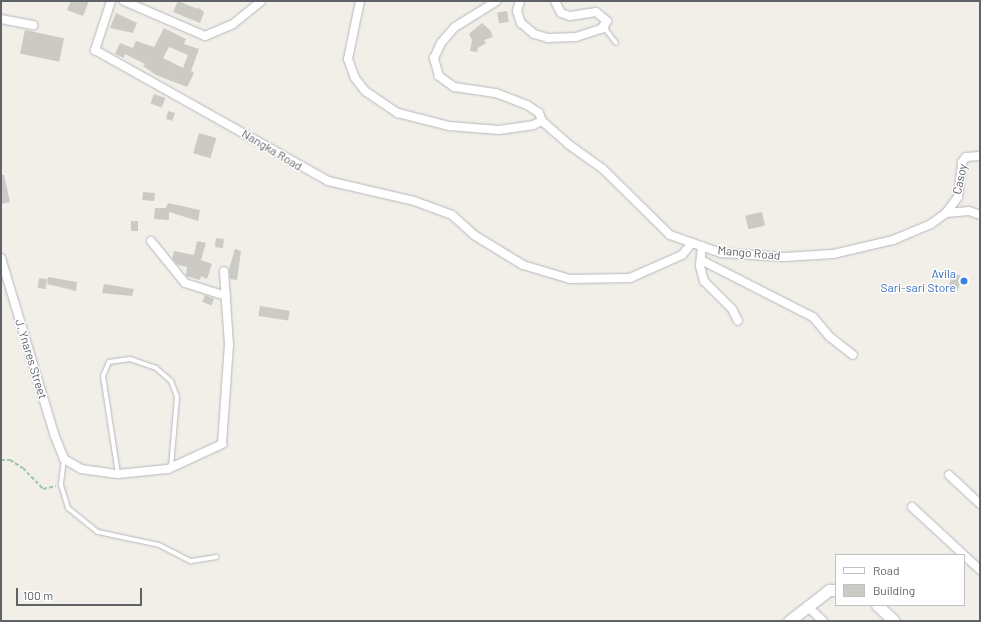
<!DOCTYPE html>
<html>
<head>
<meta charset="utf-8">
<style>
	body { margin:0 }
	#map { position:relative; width:981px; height:622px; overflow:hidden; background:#f1efe8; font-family:Barlow,sans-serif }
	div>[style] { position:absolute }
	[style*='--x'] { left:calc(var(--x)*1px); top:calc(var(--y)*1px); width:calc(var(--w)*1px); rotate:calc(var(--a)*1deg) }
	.building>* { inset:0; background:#cccac5; transform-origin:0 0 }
	.path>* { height:1.5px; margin-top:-0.75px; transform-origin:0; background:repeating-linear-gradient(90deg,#9cc7a9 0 4px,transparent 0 6px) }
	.roads { filter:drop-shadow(0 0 1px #b5b8bc) drop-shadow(0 0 1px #b5b8bc) }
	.lane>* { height:4px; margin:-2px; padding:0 2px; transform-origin:2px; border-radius:2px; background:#fff }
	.street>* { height:8px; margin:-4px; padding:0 4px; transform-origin:4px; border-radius:4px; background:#fff }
	.secondary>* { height:11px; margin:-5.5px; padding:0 5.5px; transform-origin:5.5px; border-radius:5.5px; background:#fff }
	.dots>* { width:11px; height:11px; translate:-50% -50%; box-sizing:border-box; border:2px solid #fff; border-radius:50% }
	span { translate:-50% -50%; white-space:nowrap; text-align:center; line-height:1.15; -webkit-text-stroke:3px #fff; paint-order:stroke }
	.street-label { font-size:12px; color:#5f6368 }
	.shop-label { font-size:12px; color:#366cbe }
	.right { translate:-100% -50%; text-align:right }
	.frame { position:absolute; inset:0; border:2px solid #5f6368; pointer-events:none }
	.legend { position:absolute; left:835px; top:554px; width:130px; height:52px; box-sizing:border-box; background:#fff; border:1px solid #bfc1c3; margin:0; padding:5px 7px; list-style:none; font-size:12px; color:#5f6368 }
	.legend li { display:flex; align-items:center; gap:8px; height:20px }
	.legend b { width:20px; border:1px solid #bfc1c3 }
	.scale { position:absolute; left:16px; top:588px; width:126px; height:18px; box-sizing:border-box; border:2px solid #5f6368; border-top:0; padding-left:5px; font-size:12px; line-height:14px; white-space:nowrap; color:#5f6368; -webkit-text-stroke:3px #fff; paint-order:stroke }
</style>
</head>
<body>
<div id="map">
	<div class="building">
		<div style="clip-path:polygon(71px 1px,89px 1px,83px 16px,67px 10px)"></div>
		<div style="clip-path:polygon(178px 1px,198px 9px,198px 7px,204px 12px,200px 23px,173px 12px)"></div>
		<div style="left:507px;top:11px;width:11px;height:10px;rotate:80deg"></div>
		<div style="clip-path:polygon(116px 13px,137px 23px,133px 33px,110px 28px)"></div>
		<div style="clip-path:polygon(482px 23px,490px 30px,493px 37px,484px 40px,486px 43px,478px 48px,477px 52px,470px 51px,472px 40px,469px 34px)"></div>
		<div style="clip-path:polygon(evenodd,164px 28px,186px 39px,184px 44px,199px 49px,191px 71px,194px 73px,187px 87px,156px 75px,143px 66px,145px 64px,125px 54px,124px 58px,115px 54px,120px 43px,133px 48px,136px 41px,154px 47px,164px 28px,169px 47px,188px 55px,183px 68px,163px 58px,169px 47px)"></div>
		<div style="left:25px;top:30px;width:40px;height:24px;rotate:12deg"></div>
		<div style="left:154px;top:94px;width:12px;height:10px;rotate:20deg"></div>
		<div style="clip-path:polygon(168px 111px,175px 113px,172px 121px,166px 119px)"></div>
		<div style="left:199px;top:133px;width:18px;height:21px;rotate:16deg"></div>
		<div style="clip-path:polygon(1px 175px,4px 175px,10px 202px,1px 204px)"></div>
		<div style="left:143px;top:192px;width:12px;height:8px;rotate:5deg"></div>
		<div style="clip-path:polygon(168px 203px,200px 210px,198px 221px,169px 212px,169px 220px,154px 219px,155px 208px,166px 208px)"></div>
		<div style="left:762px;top:212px;width:14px;height:17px;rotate:78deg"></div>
		<div style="left:131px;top:221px;width:7px;height:10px"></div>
		<div style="left:216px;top:238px;width:8px;height:9px;rotate:7deg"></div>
		<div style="clip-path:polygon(197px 241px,206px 243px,201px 260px,212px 264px,207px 279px,201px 276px,200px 280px,186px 276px,187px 267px,178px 265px,172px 259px,174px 251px,194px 255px)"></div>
		<div style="clip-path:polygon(235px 249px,241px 251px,237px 280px,230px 279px,229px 269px)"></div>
		<div style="left:954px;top:273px;width:10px;height:15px;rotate:24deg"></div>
		<div style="clip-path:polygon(48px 277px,77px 282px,76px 291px,47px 284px)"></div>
		<div style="left:39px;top:278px;width:8px;height:10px;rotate:7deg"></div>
		<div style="clip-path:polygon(104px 284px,134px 289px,132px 296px,102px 293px)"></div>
		<div style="left:205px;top:295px;width:10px;height:7px;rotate:24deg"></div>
		<div style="left:260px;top:306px;width:30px;height:10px;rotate:9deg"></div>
	</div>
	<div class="path">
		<div style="--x:1;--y:460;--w:9;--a:0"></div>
		<div style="--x:10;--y:460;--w:15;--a:32"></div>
		<div style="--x:23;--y:468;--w:29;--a:46"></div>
		<div style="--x:43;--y:489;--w:13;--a:-13"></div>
	</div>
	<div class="roads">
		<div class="lane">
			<div style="--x:607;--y:23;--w:7;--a:98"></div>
			<div style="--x:606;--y:30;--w:16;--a:52"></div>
			<div style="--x:64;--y:459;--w:26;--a:97"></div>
			<div style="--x:61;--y:485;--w:24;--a:73"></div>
			<div style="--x:68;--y:508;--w:38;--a:39"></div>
			<div style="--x:98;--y:532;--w:62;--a:12"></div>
			<div style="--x:159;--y:545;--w:36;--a:27"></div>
			<div style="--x:191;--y:561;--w:26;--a:-9"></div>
			<div style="--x:118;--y:474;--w:99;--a:-98.7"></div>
			<div style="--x:103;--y:376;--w:15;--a:-67"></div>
			<div style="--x:109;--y:362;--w:21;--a:-8"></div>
			<div style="--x:130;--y:359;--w:28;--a:19"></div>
			<div style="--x:156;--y:368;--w:20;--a:41"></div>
			<div style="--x:171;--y:381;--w:17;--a:69"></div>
			<div style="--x:177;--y:397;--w:70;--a:94.9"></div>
		</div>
		<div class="street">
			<div style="--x:111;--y:1;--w:52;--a:108.1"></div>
			<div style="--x:95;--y:50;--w:267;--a:29.3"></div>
			<div style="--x:328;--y:181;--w:88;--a:13.1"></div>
			<div style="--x:414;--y:201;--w:40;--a:20.2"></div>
			<div style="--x:452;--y:215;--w:30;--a:42"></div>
			<div style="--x:474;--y:235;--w:57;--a:31.5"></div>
			<div style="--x:523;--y:265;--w:49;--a:16.6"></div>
			<div style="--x:570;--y:279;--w:60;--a:-1"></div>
			<div style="--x:630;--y:278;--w:57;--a:-23.9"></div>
			<div style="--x:682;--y:255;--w:16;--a:-50"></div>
			<div style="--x:124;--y:1;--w:88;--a:23.4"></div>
			<div style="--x:205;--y:36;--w:30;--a:-23"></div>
			<div style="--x:233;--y:24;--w:36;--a:-39"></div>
			<div style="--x:360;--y:1;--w:59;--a:101.7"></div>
			<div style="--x:348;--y:59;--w:20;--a:70"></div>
			<div style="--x:355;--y:78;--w:16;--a:52"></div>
			<div style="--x:365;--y:91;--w:40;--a:34"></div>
			<div style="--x:398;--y:113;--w:53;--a:14.3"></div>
			<div style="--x:449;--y:126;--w:50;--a:4.6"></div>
			<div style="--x:499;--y:130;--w:34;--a:-8"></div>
			<div style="--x:533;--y:125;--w:10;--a:-24"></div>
			<div style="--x:542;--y:121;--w:9;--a:-111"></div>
			<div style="--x:539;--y:113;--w:14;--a:-146"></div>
			<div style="--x:527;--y:105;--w:34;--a:-159"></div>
			<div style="--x:495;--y:93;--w:41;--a:-171.7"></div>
			<div style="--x:454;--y:87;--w:19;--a:-144"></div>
			<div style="--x:439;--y:76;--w:19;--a:-106"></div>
			<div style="--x:434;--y:58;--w:17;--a:-65"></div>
			<div style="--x:441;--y:43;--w:21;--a:-49"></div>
			<div style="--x:455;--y:27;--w:49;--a:-31.8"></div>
			<div style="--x:520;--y:1;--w:10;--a:107"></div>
			<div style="--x:517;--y:11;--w:13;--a:72"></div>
			<div style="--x:521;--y:23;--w:17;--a:40"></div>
			<div style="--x:534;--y:34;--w:15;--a:16"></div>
			<div style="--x:548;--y:38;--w:28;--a:-2"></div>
			<div style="--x:576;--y:37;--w:26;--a:-18"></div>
			<div style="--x:601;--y:29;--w:10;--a:-53"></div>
			<div style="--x:607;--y:21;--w:14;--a:-141"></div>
			<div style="--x:596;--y:12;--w:26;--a:171"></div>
			<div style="--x:570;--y:16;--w:9;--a:-162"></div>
			<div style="--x:561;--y:13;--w:13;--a:-117"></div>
			<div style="--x:1;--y:19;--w:33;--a:11"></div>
			<div style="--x:542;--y:121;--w:35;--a:41"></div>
			<div style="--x:568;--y:144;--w:43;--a:35.5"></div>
			<div style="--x:603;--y:169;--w:94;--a:44.6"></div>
			<div style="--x:670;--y:235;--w:54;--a:19.4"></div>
			<div style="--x:721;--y:253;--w:64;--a:3.6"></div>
			<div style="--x:785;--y:257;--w:48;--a:-3.6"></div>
			<div style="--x:833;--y:254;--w:62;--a:-13.1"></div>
			<div style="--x:893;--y:240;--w:41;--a:-22.8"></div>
			<div style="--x:931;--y:224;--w:19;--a:-36"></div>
			<div style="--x:946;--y:213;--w:20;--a:-53"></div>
			<div style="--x:958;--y:197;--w:35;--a:-83"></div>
			<div style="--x:962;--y:162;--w:6;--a:-51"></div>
			<div style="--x:966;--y:157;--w:14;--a:-4"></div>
			<div style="--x:946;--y:213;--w:23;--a:-5"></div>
			<div style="--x:969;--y:211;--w:12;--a:20"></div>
			<div style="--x:151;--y:241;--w:54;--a:51"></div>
			<div style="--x:185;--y:283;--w:43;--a:17.6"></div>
			<div style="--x:702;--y:246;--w:20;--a:96"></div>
			<div style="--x:700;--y:266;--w:16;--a:75"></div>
			<div style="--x:704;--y:281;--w:40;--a:45"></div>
			<div style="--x:732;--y:309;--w:13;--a:63"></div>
			<div style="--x:1;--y:258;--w:184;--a:73.2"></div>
			<div style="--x:54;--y:434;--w:27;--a:68"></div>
			<div style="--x:64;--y:459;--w:20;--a:30"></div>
			<div style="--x:81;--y:469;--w:37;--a:8"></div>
			<div style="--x:118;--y:474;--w:50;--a:-5.7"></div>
			<div style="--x:168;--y:469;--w:60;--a:-24.8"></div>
			<div style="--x:222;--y:444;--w:99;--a:-86"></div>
			<div style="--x:229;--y:345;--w:74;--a:-93.9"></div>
			<div style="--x:701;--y:260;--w:126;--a:27"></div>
			<div style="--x:813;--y:317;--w:26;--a:50"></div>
			<div style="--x:830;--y:337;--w:29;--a:38"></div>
			<div style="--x:949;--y:475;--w:42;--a:43.1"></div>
			<div style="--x:912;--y:507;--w:93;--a:42.8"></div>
			<div style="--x:807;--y:606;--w:22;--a:43"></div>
		</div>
		<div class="secondary">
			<div style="--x:877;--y:605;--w:23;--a:43"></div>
			<div style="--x:789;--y:621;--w:51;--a:-37.8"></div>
			<div style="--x:829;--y:590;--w:7;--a:0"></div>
		</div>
	</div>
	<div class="dots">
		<div style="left:964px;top:281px;background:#3f7fe0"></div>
	</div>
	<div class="street-label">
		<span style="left:272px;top:150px;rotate:31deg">Nangka Road</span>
		<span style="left:960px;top:179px;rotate:-78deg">Casoy</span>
		<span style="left:749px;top:253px;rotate:5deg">Mango Road</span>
		<span style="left:31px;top:359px;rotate:73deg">J. Ynares Street</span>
	</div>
	<div class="shop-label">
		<span class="right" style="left:956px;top:281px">Avila<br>Sari-sari Store</span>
	</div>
	<div class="frame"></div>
	<ul class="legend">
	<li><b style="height:5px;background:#fff"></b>Road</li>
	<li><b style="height:11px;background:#cccac5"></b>Building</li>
	</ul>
	<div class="scale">100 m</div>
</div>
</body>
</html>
